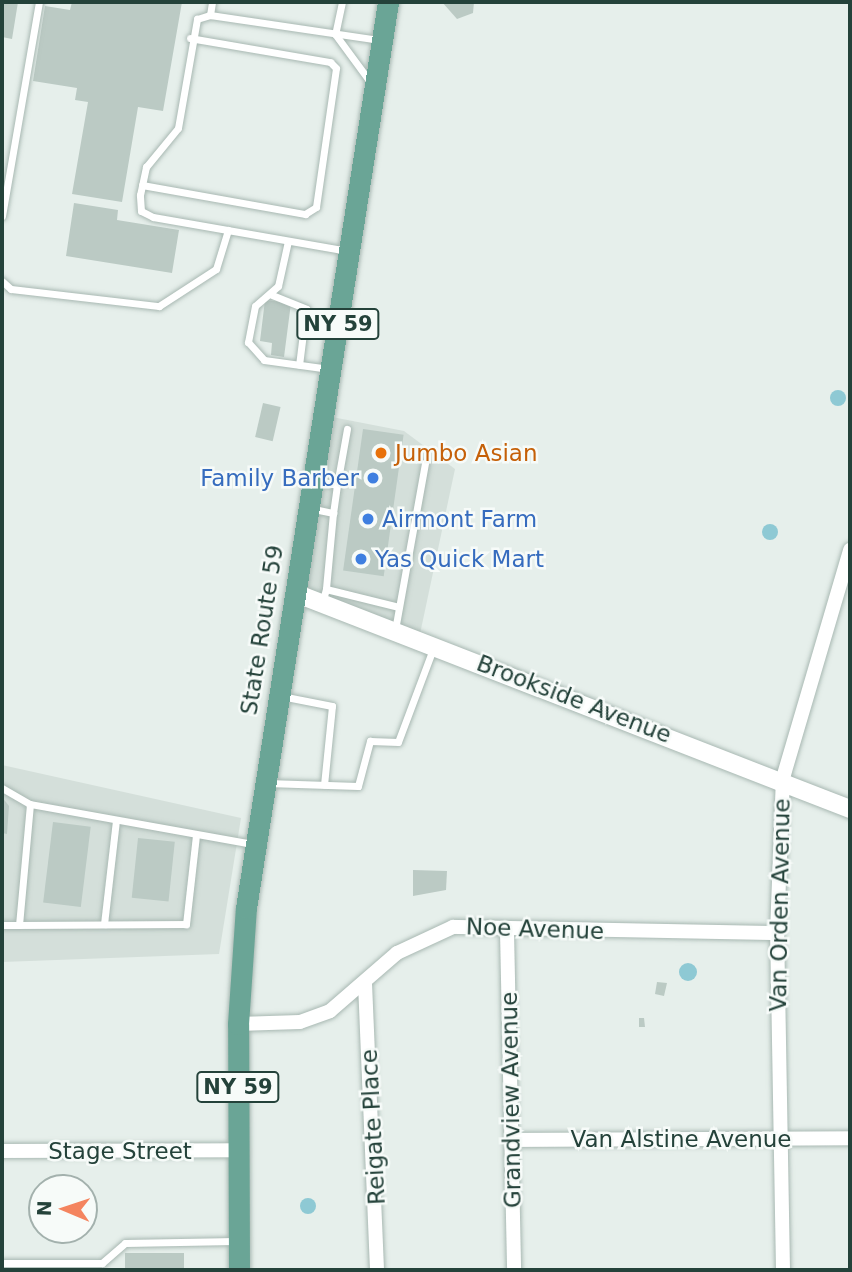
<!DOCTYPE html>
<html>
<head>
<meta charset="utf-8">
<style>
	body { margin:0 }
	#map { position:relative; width:852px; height:1272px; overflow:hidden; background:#e6efeb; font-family:"DejaVu Sans",sans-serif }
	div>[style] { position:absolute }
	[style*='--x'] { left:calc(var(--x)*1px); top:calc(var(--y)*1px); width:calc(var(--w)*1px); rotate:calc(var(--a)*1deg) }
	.built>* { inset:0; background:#d4dfda }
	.water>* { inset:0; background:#8ec9d4 }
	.round { border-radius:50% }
	.building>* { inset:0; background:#bbcac4; transform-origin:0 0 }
	.roads { filter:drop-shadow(0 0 2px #a8b8b2) drop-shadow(0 0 2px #a8b8b2) }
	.service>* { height:7px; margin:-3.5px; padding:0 3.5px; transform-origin:3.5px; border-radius:3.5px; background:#fff }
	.minor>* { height:14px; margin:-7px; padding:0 7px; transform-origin:7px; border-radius:7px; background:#fff }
	.tertiary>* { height:18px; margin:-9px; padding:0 9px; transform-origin:9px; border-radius:9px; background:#fff }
	.primary>* { height:21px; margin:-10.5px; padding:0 10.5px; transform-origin:10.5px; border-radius:10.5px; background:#6aa596 }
	.dots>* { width:19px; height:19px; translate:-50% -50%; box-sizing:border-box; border:4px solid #f7fbf9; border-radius:50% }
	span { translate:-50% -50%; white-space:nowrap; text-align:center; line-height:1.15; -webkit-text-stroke:5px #f7fbf9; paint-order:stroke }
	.shield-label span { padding:2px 5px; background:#f7fbf9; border:2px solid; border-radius:5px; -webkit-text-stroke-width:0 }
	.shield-label { font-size:21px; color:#24423a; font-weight:700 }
	.food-label { font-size:23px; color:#c56008 }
	.left { translate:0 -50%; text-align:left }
	.shop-label { font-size:23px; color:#366cbe }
	.right { translate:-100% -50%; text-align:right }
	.street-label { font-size:23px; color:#24423a }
	.frame { position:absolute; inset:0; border:4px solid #24423a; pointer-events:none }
	.north { position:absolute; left:28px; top:1174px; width:70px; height:70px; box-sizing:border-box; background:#f7fbf9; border:2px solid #a3b1ad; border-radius:50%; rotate:272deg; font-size:19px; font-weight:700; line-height:28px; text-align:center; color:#24423a }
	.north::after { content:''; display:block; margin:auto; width:24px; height:32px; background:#f4845f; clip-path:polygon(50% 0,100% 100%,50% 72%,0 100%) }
</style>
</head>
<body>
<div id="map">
	<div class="built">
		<div style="clip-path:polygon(332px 417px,404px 431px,455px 469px,420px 634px,304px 589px)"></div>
		<div style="clip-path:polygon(2px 765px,241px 818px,219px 954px,2px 962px)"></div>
	</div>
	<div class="water">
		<div class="round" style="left:830px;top:390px;width:16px;height:16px"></div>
		<div class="round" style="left:762px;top:524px;width:16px;height:16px"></div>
		<div class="round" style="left:679px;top:963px;width:18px;height:18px"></div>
		<div class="round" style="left:300px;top:1198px;width:16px;height:16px"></div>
	</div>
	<div class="building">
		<div style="clip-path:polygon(2px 2px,18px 2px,12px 39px,2px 37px)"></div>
		<div style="clip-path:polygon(72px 2px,182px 2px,163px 111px,138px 107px,122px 202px,72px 194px,88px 102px,75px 100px,77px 88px,33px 81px,45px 6px,70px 10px)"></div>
		<div style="clip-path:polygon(442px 2px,474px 2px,473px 13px,457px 19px)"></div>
		<div style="clip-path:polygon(74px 203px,118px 210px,117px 220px,179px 230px,172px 273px,66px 256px)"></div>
		<div style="clip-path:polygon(265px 300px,291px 303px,284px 357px,271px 355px,272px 343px,260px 341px)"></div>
		<div style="left:263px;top:403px;width:18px;height:35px;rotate:13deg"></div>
		<div style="left:363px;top:429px;width:41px;height:143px;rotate:8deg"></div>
		<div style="clip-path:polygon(2px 797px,9px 806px,7px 834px,2px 833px)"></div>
		<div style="left:53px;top:822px;width:38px;height:81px;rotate:7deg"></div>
		<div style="left:138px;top:838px;width:37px;height:60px;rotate:6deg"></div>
		<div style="clip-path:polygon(413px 870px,447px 871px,446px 890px,413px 896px)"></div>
		<div style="clip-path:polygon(657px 982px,667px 983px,664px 996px,655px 994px)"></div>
		<div style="clip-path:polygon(639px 1018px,644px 1018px,645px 1027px,639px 1027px)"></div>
		<div style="left:125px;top:1253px;width:59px;height:17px"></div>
	</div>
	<div class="roads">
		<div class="service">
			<div style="--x:342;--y:2;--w:33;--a:102"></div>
			<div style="--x:335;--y:34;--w:61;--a:53.7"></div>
			<div style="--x:210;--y:15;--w:13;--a:-81"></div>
			<div style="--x:142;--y:185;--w:166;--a:10.1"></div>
			<div style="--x:305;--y:214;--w:13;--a:-32"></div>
			<div style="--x:316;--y:207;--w:140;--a:-81.8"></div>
			<div style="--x:336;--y:68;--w:8;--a:-135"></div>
			<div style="--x:330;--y:62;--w:142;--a:-170.3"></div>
			<div style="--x:2;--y:216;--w:217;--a:-80.2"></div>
			<div style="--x:288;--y:241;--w:46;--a:102.5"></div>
			<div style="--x:278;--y:286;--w:30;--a:139"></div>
			<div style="--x:255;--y:306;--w:37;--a:101"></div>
			<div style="--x:248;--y:342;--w:24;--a:48"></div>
			<div style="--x:264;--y:360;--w:66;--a:7.9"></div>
			<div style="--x:348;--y:251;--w:198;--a:-170.1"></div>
			<div style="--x:153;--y:217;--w:13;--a:-153"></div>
			<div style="--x:141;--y:211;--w:16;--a:-94"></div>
			<div style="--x:140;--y:195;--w:29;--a:-78"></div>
			<div style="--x:146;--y:167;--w:50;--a:-50.6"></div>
			<div style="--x:178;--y:128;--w:111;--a:-80.1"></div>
			<div style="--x:197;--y:19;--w:14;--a:-17"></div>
			<div style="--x:210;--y:15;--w:172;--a:8.4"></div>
			<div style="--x:2;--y:281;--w:12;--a:42"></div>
			<div style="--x:11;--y:289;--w:149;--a:6.6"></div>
			<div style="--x:159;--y:306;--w:68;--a:-33"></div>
			<div style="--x:216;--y:269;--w:41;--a:-72.9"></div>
			<div style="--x:272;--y:295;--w:37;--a:22"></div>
			<div style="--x:306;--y:309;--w:56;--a:97.1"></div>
			<div style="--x:314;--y:480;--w:24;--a:12"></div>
			<div style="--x:337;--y:485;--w:28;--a:98"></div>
			<div style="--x:337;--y:485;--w:57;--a:-79.9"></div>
			<div style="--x:309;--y:508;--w:25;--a:12"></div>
			<div style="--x:333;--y:513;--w:76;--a:95.3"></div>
			<div style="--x:322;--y:603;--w:15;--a:-74"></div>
			<div style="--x:326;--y:589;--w:75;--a:13.9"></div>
			<div style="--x:395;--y:630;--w:170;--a:-79.8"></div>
			<div style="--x:281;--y:696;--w:52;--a:11.1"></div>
			<div style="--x:332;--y:706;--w:79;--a:95.8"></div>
			<div style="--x:267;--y:783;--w:91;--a:1.9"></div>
			<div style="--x:358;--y:786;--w:47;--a:-75.1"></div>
			<div style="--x:370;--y:741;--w:28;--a:2"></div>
			<div style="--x:398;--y:742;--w:103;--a:-69.4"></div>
			<div style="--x:2;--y:788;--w:32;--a:30"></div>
			<div style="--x:196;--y:835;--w:90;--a:96.4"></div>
			<div style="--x:186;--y:924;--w:167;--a:179.7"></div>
			<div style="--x:19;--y:925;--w:121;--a:-84.8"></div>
			<div style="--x:30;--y:804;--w:227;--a:10.2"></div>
			<div style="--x:104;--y:924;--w:104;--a:-83.4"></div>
			<div style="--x:2;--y:925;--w:17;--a:0"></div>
			<div style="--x:2;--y:1263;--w:100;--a:0"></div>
			<div style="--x:102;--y:1263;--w:30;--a:-41"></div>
			<div style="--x:125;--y:1243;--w:110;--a:-1"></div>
		</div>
		<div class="minor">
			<div style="--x:507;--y:931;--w:339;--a:88.8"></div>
			<div style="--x:365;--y:983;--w:287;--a:87.6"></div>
			<div style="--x:238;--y:1024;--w:62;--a:-1.8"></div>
			<div style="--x:300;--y:1022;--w:32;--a:-20"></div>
			<div style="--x:330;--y:1011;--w:89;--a:-40.9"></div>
			<div style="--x:397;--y:953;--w:62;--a:-24.9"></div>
			<div style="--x:453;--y:927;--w:324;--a:1.1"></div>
			<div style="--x:511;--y:1140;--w:339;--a:-0.3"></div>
			<div style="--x:2;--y:1151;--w:236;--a:-0.2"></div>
			<div style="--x:783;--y:1270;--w:337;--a:-91"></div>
			<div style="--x:777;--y:933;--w:155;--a:-87.8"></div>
			<div style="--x:783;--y:778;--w:238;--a:-73.6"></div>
		</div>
		<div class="tertiary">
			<div style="--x:295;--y:593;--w:596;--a:21.27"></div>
		</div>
		<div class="primary">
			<div style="--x:239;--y:1270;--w:246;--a:-90.2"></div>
			<div style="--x:238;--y:1024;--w:116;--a:-86.1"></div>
			<div style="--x:246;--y:908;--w:917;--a:-81.09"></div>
		</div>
	</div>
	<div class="dots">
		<div style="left:381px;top:453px;background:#e8710a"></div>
		<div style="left:373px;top:478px;background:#3f7fe0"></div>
		<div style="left:368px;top:519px;background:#3f7fe0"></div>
		<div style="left:361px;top:559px;background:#3f7fe0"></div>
	</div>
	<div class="shield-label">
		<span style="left:338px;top:324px">NY 59</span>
		<span style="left:238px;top:1087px">NY 59</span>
	</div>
	<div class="food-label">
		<span class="left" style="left:395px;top:453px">Jumbo Asian</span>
	</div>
	<div class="shop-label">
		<span class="right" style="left:359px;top:478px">Family Barber</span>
		<span class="left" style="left:382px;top:519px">Airmont Farm</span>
		<span class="left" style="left:375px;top:559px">Yas Quick Mart</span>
	</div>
	<div class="street-label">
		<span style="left:262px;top:630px;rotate:-81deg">State Route 59</span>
		<span style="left:574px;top:699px;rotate:21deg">Brookside Avenue</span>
		<span style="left:780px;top:905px;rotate:-89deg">Van Orden Avenue</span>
		<span style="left:535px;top:929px;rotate:2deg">Noe Avenue</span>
		<span style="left:511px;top:1100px;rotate:-91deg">Grandview Avenue</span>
		<span style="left:373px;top:1127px;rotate:-93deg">Reigate Place</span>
		<span style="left:681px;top:1139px">Van Alstine Avenue</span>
		<span style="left:120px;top:1151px">Stage Street</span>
	</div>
	<div class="frame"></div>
	<div class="north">N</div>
</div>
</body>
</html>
